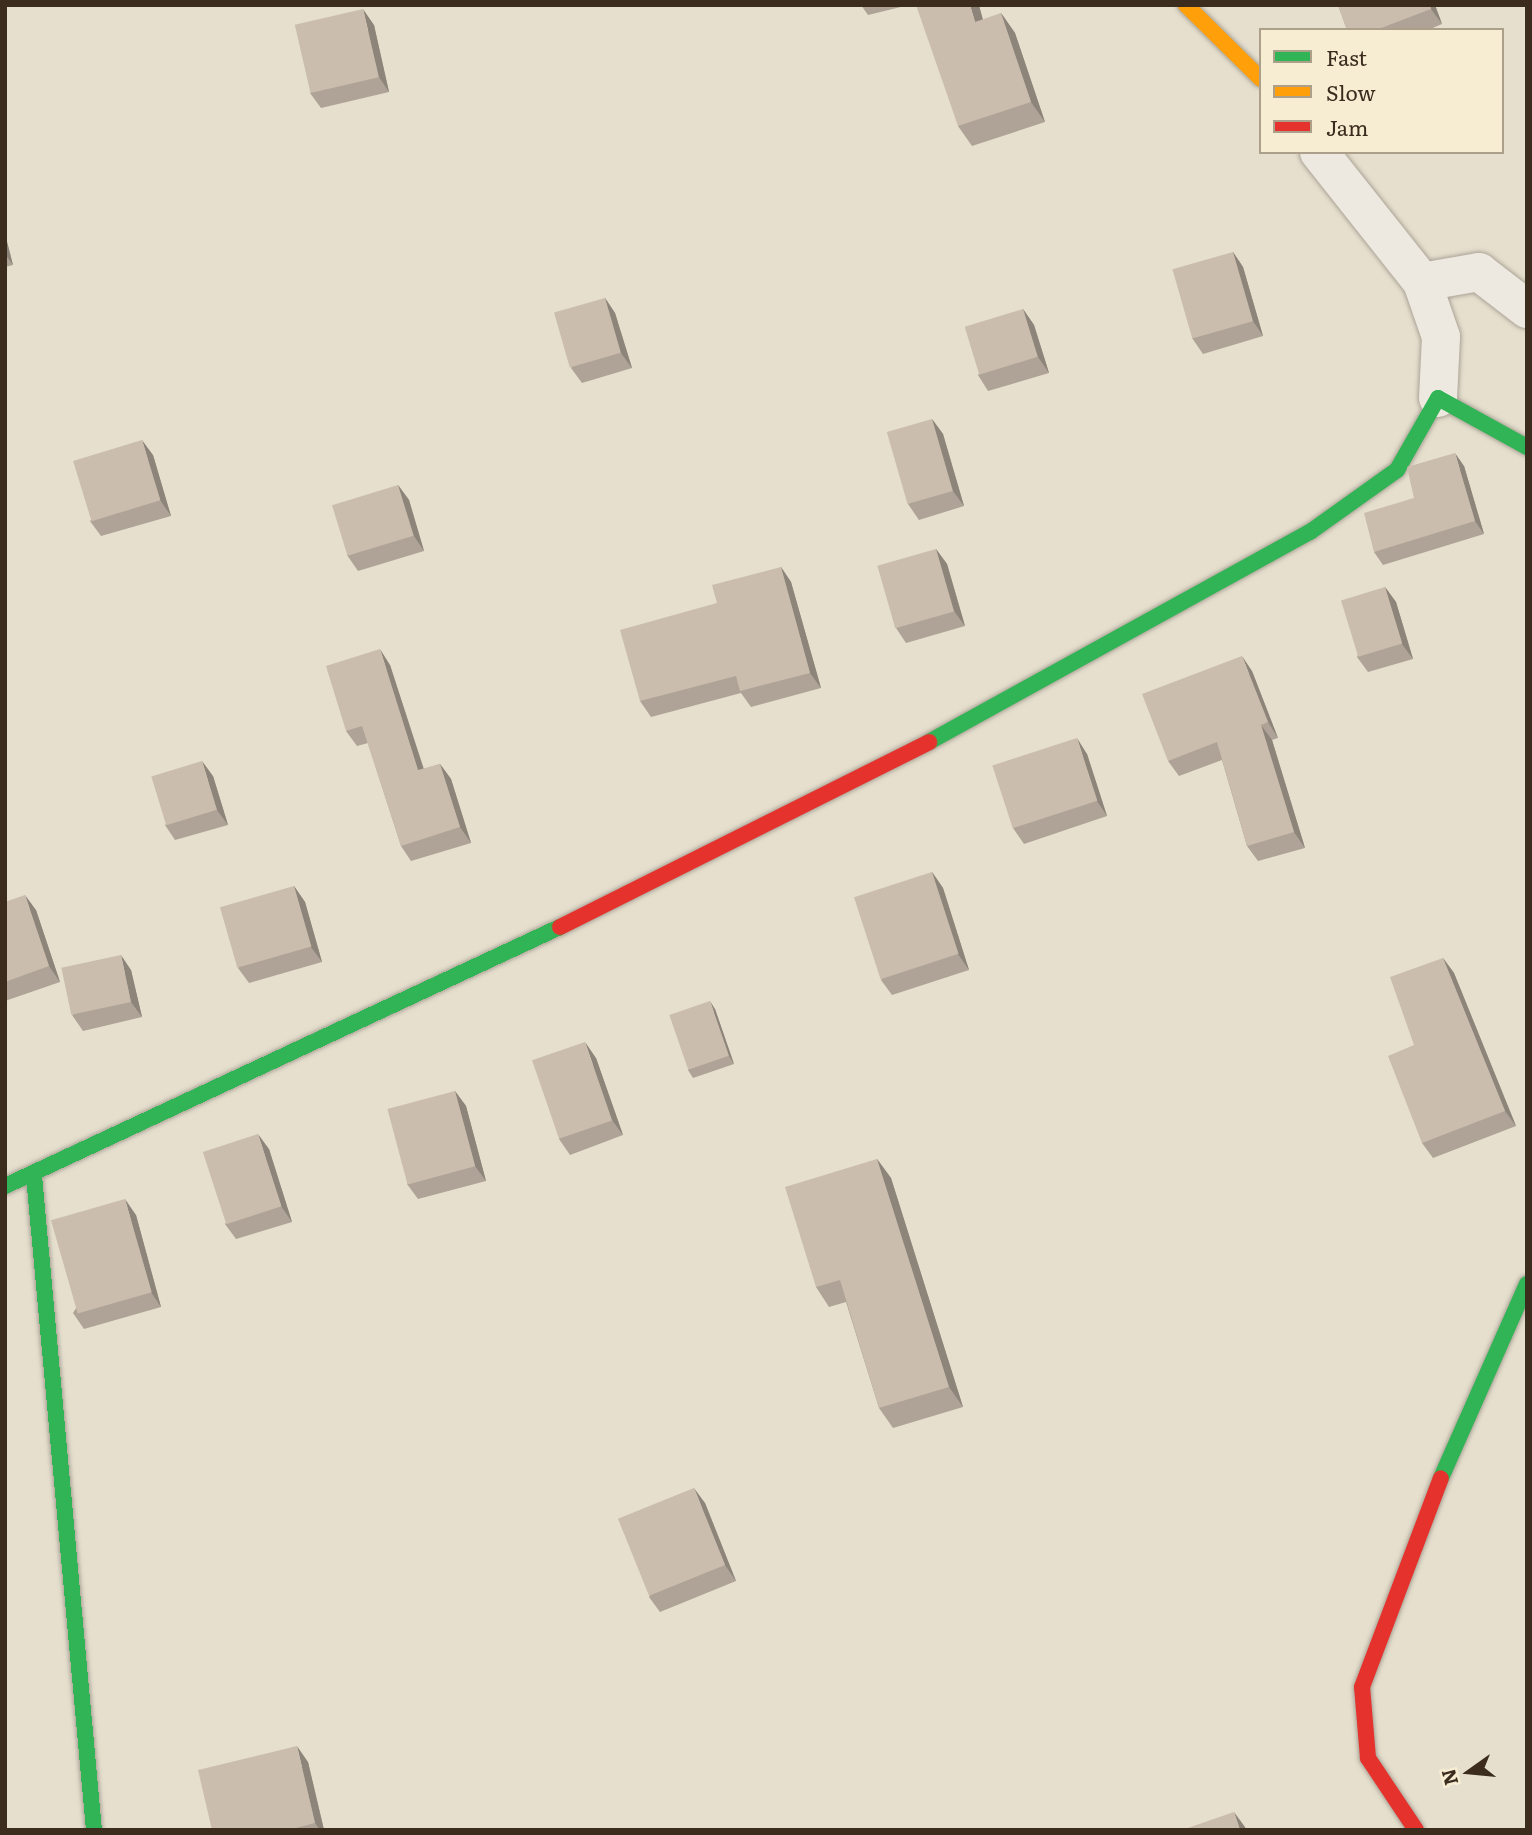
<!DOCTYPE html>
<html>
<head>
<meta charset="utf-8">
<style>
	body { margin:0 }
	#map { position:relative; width:1532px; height:1835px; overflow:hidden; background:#e6dfce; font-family:Literata,serif }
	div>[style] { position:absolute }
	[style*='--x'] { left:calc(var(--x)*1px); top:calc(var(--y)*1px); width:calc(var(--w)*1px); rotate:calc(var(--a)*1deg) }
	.roads { filter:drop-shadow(0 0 2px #aba497) drop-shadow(0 0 2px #aba497) }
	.street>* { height:38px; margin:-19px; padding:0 19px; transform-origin:19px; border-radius:19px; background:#eee9e0 }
	.fast>* { height:16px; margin:-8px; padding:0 8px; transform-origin:8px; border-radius:8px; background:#30b455 }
	.slow>* { height:16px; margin:-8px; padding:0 8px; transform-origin:8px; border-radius:8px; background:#ff9f0a }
	.jam>* { height:16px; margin:-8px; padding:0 8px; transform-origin:8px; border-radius:8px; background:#e5322d }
	.wall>* { inset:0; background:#aea396 }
	.shaded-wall>* { inset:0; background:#8d847a }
	.building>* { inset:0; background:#cabdae; transform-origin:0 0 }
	span { translate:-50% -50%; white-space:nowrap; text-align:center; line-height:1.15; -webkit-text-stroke:5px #f7edd3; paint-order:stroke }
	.frame { position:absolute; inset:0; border:7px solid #3b2c1e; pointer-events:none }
	.legend { position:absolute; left:1259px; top:28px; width:245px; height:126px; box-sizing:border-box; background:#f7edd3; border:2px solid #aca08b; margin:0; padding:9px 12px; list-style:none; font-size:21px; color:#3b2c1e }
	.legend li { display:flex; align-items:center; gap:14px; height:35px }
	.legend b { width:35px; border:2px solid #aca08b }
	.north { position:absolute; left:1434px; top:1737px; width:70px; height:70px; -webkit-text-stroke:5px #f7edd3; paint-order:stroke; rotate:255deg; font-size:19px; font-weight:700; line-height:28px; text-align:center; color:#3b2c1e }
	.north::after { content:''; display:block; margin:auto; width:24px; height:32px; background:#3b2c1e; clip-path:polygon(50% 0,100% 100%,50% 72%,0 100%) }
</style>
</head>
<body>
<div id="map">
	<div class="roads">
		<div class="street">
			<div style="--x:1319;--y:152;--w:166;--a:51.6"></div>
			<div style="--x:1422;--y:282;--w:58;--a:70.9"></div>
			<div style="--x:1441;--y:337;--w:61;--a:92.8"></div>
			<div style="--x:1422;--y:282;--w:58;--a:-10"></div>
			<div style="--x:1479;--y:272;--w:61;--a:37.6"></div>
		</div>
		<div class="fast">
			<div style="--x:929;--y:742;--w:435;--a:-28.9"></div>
			<div style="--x:1310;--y:532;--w:107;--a:-35.5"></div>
			<div style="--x:1397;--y:470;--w:83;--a:-60.3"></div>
			<div style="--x:1438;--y:398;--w:102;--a:28.8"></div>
			<div style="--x:34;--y:1176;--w:657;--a:84.76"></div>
			<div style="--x:5;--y:1186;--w:612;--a:-25.02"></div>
			<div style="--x:1441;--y:1478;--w:212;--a:-66.1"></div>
		</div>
		<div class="slow">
			<div style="--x:1186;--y:5;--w:105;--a:44.6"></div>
		</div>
		<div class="jam">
			<div style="--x:560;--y:927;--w:413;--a:-26.6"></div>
			<div style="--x:1416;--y:1830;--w:87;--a:-123.7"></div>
			<div style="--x:1368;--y:1758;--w:71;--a:-94.8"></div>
			<div style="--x:1362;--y:1687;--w:223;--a:-69.3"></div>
		</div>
	</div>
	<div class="wall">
		<div style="clip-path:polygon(861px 5px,909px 5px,868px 15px)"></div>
		<div style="clip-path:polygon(1338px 5px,1435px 5px,1442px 24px,1428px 30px,1347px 30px)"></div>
		<div style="clip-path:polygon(1001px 13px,1015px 33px,1045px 122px,972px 146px,958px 126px)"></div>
		<div style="clip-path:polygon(374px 25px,389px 92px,321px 108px,310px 93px)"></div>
		<div style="clip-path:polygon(5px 234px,13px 265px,5px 267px)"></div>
		<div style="clip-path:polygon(1233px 252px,1243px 267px,1263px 336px,1203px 354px,1192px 338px)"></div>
		<div style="clip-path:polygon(605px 298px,615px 313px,632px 368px,582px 383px,571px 368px)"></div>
		<div style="clip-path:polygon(1023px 309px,1034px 325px,1049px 373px,988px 391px,978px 375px)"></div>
		<div style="clip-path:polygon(932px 419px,943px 434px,964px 506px,919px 520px,908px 504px)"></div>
		<div style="clip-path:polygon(153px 455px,171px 516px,101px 536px,90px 521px)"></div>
		<div style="clip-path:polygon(1464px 466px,1484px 534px,1383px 565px,1374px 552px,1414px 498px)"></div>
		<div style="clip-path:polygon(398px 485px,409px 500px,424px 551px,358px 571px,347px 555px)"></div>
		<div style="clip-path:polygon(936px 549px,947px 564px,965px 626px,906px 643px,896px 628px)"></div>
		<div style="clip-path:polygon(781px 567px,791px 582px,821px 688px,751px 707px,741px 693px,651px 717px,640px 701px,717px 603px)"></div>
		<div style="clip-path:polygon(1385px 587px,1396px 602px,1413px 659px,1368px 672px,1357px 657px)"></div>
		<div style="clip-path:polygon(390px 665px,424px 769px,440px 764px,451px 779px,471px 843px,411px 861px,401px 846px,368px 743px,357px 746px,346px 731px)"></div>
		<div style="clip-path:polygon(1252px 671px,1278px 738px,1272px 740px,1305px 848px,1258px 861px,1247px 846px,1222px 760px,1179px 776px,1168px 761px)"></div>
		<div style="clip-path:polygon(1087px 754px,1107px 816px,1024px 844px,1013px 828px)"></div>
		<div style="clip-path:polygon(213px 776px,228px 825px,175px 840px,165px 825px)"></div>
		<div style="clip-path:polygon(932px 872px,943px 888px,969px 970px,892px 995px,881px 980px)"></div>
		<div style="clip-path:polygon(294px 886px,305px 902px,322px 962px,249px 983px,238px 968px)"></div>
		<div style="clip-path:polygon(5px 902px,36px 910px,60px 982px,5px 1001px)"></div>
		<div style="clip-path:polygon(1443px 958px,1454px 973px,1516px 1126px,1433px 1158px,1422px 1143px,1414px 1045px)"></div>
		<div style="clip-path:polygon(131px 970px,142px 1017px,83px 1031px,72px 1015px)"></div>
		<div style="clip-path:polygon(715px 1009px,734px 1064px,693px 1078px,688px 1070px)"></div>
		<div style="clip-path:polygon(596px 1058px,623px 1135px,570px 1155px,559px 1139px)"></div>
		<div style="clip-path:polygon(455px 1091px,466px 1106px,486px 1181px,418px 1199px,407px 1184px)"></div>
		<div style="clip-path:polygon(269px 1149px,292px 1222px,236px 1239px,225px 1224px)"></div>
		<div style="clip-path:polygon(877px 1159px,891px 1178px,963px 1407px,893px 1428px,879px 1408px,846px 1302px,829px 1307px,816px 1287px)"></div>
		<div style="clip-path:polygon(136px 1215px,161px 1307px,84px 1329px,73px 1313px)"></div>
		<div style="clip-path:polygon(705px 1503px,736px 1581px,660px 1612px,649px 1597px)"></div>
		<div style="clip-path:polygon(308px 1762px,324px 1830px,212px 1830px)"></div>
	</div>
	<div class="shaded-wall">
		<div style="clip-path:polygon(970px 5px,979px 5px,989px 42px,975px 22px)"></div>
		<div style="clip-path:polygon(1430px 5px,1435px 5px,1442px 24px,1431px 9px)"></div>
		<div style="clip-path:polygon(363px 9px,374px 25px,389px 92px,379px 77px)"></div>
		<div style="clip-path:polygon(1001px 13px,1015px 33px,1045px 122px,1031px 102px)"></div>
		<div style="clip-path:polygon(5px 234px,13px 265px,5px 254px)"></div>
		<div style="clip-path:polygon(1233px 252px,1243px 267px,1263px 336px,1253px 321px)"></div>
		<div style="clip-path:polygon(605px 298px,615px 313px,632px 368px,621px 353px)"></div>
		<div style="clip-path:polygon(1023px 309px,1034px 325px,1049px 373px,1038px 357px)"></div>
		<div style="clip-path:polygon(932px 419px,943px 434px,964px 506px,953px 491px)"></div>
		<div style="clip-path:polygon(142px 440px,153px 455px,171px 516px,160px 500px)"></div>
		<div style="clip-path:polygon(1455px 453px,1464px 466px,1484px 534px,1475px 521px)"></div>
		<div style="clip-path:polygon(398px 485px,409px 500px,424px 551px,414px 536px)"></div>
		<div style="clip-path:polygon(936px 549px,947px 564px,965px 626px,954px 611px)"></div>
		<div style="clip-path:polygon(781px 567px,791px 582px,821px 688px,810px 673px)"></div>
		<div style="clip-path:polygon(1385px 587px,1396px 602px,1413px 659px,1402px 644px)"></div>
		<div style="clip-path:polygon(380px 649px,390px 665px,429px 786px,418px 770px)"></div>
		<div style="clip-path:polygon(1242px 656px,1252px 671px,1278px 738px,1268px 722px)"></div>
		<div style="clip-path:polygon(1261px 725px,1272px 740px,1305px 848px,1294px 832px)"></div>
		<div style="clip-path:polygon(1077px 738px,1087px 754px,1107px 816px,1097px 801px)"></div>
		<div style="clip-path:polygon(202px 761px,213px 776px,228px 825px,217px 810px)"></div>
		<div style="clip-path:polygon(440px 764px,451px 779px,471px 843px,460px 827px)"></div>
		<div style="clip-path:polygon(932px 872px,943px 888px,969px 970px,958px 954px)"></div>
		<div style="clip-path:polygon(294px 886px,305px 902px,322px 962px,311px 947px)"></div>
		<div style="clip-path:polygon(25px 895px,36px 910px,60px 982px,49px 966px)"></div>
		<div style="clip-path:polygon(121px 955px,131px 970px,142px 1017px,131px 1002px)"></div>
		<div style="clip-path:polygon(1443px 958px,1454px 973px,1516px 1126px,1505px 1111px)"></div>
		<div style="clip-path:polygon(710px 1001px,715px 1009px,734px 1064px,729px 1056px)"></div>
		<div style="clip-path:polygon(585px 1042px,596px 1058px,623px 1135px,612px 1120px)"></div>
		<div style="clip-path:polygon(455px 1091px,466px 1106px,486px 1181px,475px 1166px)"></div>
		<div style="clip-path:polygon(258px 1134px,269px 1149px,292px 1222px,281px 1206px)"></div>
		<div style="clip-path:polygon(877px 1159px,891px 1178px,963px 1407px,949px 1387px)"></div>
		<div style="clip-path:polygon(125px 1199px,136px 1215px,161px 1307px,151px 1292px)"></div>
		<div style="clip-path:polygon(694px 1488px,705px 1503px,736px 1581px,725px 1565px)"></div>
		<div style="clip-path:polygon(297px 1746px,308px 1762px,324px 1830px,320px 1830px,315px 1823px)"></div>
		<div style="clip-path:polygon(1234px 1812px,1245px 1827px,1246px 1830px,1240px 1830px)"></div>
	</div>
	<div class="building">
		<div style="clip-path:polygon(916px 5px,970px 5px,975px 22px,1001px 13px,1031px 102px,958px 126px)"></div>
		<div style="clip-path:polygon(1338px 5px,1430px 5px,1431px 9px,1376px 30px,1347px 30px)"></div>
		<div style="left:363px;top:9px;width:70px;height:70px;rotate:77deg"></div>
		<div style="left:1233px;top:252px;width:72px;height:63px;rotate:74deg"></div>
		<div style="left:605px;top:298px;width:57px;height:53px;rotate:74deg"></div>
		<div style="left:1023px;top:309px;width:50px;height:61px;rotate:73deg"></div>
		<div style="left:932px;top:419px;width:75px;height:47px;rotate:74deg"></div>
		<div style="left:142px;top:440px;width:63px;height:72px;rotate:73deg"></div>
		<div style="clip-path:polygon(1455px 453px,1475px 521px,1374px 552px,1364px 513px,1414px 498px,1407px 467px)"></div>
		<div style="left:398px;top:485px;width:53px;height:69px;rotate:73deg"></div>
		<div style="left:936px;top:549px;width:65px;height:61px;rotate:74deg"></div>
		<div style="clip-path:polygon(781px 567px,810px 673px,740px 691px,736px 676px,640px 701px,620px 630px,717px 603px,712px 585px)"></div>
		<div style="left:1385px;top:587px;width:59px;height:46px;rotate:73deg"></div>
		<div style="clip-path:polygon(380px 649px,418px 770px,440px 764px,460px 827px,401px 846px,362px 726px,346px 731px,326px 666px)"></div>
		<div style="clip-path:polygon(1242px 656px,1268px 722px,1261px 725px,1294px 832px,1247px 846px,1217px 742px,1168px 761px,1142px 694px)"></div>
		<div style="left:1077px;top:738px;width:66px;height:89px;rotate:72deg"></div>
		<div style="left:202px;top:761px;width:51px;height:53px;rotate:73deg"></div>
		<div style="left:932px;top:872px;width:86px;height:82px;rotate:72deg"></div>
		<div style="left:294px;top:886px;width:63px;height:77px;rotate:74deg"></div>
		<div style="clip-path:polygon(25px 895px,49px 966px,5px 982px,5px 902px)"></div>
		<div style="left:121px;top:955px;width:48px;height:61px;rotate:78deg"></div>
		<div style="clip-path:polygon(1443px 958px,1505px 1111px,1422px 1143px,1388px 1056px,1414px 1045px,1390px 977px)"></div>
		<div style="left:710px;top:1001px;width:58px;height:43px;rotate:71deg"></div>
		<div style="left:585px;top:1042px;width:83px;height:56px;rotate:71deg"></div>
		<div style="left:455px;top:1091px;width:78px;height:70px;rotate:75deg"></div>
		<div style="left:258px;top:1134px;width:76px;height:58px;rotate:72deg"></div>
		<div style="clip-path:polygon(877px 1159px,949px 1387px,879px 1408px,840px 1280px,816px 1287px,785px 1187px)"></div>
		<div style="left:125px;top:1199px;width:97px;height:77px;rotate:74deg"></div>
		<div style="left:694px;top:1488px;width:83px;height:82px;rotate:68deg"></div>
		<div style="clip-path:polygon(297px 1746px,315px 1823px,288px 1830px,212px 1830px,198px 1770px)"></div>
		<div style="clip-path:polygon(1234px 1812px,1240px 1830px,1182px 1830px)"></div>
	</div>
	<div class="frame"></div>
	<ul class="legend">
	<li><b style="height:9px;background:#30b455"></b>Fast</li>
	<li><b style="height:9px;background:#ff9f0a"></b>Slow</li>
	<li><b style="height:9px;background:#e5322d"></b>Jam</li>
	</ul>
	<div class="north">N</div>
</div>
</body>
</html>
